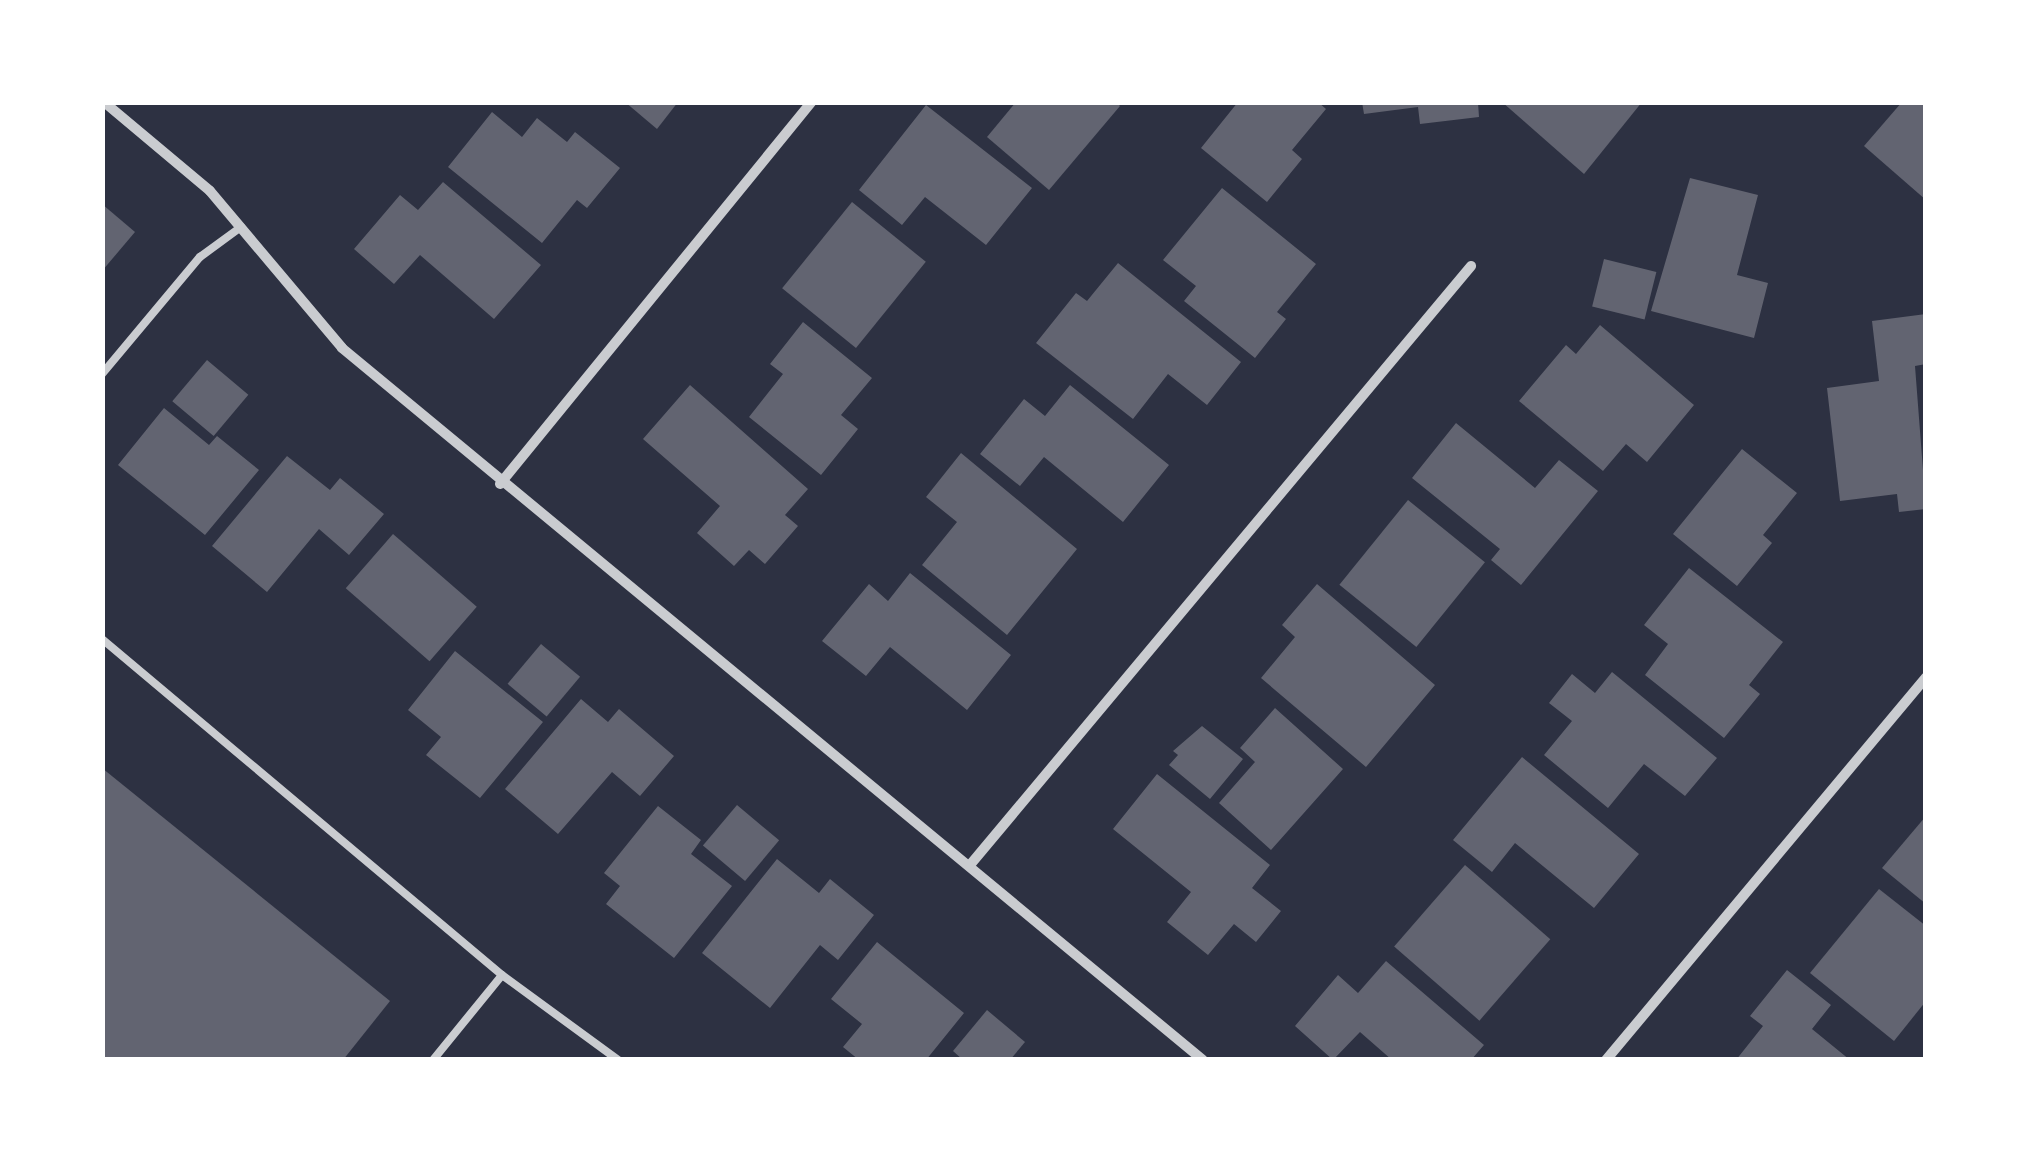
<!DOCTYPE html>
<html>
<head>
<meta charset="utf-8">
<style>
	body { margin:0 }
	#map { position:relative; width:2028px; height:1162px; overflow:hidden; background:#2d3142; font-family:Barlow,sans-serif }
	div>[style] { position:absolute }
	[style*='--x'] { left:calc(var(--x)*1px); top:calc(var(--y)*1px); width:calc(var(--w)*1px); rotate:calc(var(--a)*1deg) }
	.building>* { inset:0; background:#626471; transform-origin:0 0 }
	.service>* { height:8px; margin:-4px; padding:0 4px; transform-origin:4px; border-radius:4px; background:#caccd0 }
	.minor>* { height:10px; margin:-5px; padding:0 5px; transform-origin:5px; border-radius:5px; background:#caccd0 }
	span { translate:-50% -50%; white-space:nowrap; text-align:center; line-height:1.15; -webkit-text-stroke:10px #fff; paint-order:stroke }
	.frame { position:absolute; inset:0; border:105px solid #fff; pointer-events:none }
</style>
</head>
<body>
<div id="map">
	<div class="building">
		<div style="clip-path:polygon(625px 102px,678px 102px,657px 129px)"></div>
		<div style="clip-path:polygon(1016px 102px,1116px 102px,1120px 106px,1049px 190px,987px 137px)"></div>
		<div style="clip-path:polygon(1238px 102px,1318px 102px,1326px 109px,1292px 150px,1302px 159px,1267px 202px,1201px 148px)"></div>
		<div style="clip-path:polygon(1362px 102px,1478px 102px,1479px 117px,1420px 124px,1418px 107px,1364px 114px)"></div>
		<div style="clip-path:polygon(1502px 102px,1642px 102px,1584px 174px)"></div>
		<div style="clip-path:polygon(1902px 102px,1926px 102px,1926px 200px,1864px 146px)"></div>
		<div style="clip-path:polygon(926px 105px,1032px 188px,986px 245px,925px 197px,902px 225px,859px 190px)"></div>
		<div style="clip-path:polygon(492px 112px,522px 137px,537px 118px,567px 142px,575px 132px,620px 168px,587px 208px,577px 200px,542px 243px,448px 167px)"></div>
		<div style="clip-path:polygon(1690px 178px,1758px 195px,1737px 275px,1768px 283px,1754px 338px,1651px 311px)"></div>
		<div style="clip-path:polygon(443px 182px,541px 265px,494px 319px,420px 255px,394px 284px,354px 249px,400px 195px,418px 210px)"></div>
		<div style="clip-path:polygon(1222px 188px,1316px 264px,1277px 312px,1286px 319px,1255px 358px,1184px 301px,1196px 286px,1163px 260px)"></div>
		<div style="left:852px;top:202px;width:95px;height:111px;rotate:39deg"></div>
		<div style="clip-path:polygon(102px 204px,135px 232px,102px 271px)"></div>
		<div style="left:1604px;top:259px;width:54px;height:49px;rotate:14deg"></div>
		<div style="clip-path:polygon(1118px 263px,1241px 362px,1207px 405px,1168px 374px,1133px 419px,1036px 343px,1076px 293px,1087px 301px)"></div>
		<div style="clip-path:polygon(1926px 314px,1926px 364px,1915px 366px,1926px 509px,1899px 512px,1897px 494px,1840px 501px,1827px 388px,1879px 381px,1872px 321px)"></div>
		<div style="clip-path:polygon(803px 322px,872px 378px,841px 415px,858px 429px,821px 475px,749px 417px,783px 374px,770px 364px)"></div>
		<div style="clip-path:polygon(1600px 325px,1694px 405px,1647px 462px,1626px 444px,1603px 471px,1519px 401px,1566px 345px,1576px 354px)"></div>
		<div style="left:207px;top:360px;width:54px;height:54px;rotate:40deg"></div>
		<div style="clip-path:polygon(690px 385px,808px 489px,785px 515px,798px 526px,765px 564px,749px 550px,734px 566px,697px 533px,720px 506px,643px 439px)"></div>
		<div style="clip-path:polygon(1070px 385px,1169px 465px,1123px 522px,1044px 457px,1020px 486px,980px 454px,1024px 399px,1045px 416px)"></div>
		<div style="clip-path:polygon(164px 408px,209px 445px,217px 436px,259px 470px,205px 535px,118px 465px)"></div>
		<div style="clip-path:polygon(1456px 423px,1535px 488px,1559px 460px,1598px 491px,1521px 585px,1491px 560px,1500px 549px,1412px 478px)"></div>
		<div style="clip-path:polygon(1742px 449px,1797px 493px,1763px 535px,1772px 543px,1737px 586px,1673px 534px)"></div>
		<div style="clip-path:polygon(961px 453px,1077px 549px,1007px 635px,922px 565px,957px 522px,926px 497px)"></div>
		<div style="clip-path:polygon(287px 456px,330px 490px,340px 478px,384px 514px,349px 555px,319px 529px,267px 592px,212px 546px)"></div>
		<div style="left:1408px;top:500px;width:99px;height:109px;rotate:39deg"></div>
		<div style="left:393px;top:534px;width:111px;height:72px;rotate:41deg"></div>
		<div style="clip-path:polygon(1689px 568px,1783px 642px,1749px 685px,1760px 694px,1724px 738px,1645px 675px,1668px 644px,1644px 625px)"></div>
		<div style="clip-path:polygon(910px 573px,1011px 655px,967px 710px,890px 647px,866px 676px,822px 641px,869px 584px,888px 601px)"></div>
		<div style="clip-path:polygon(1317px 584px,1435px 685px,1366px 767px,1261px 678px,1295px 637px,1282px 625px)"></div>
		<div style="left:541px;top:644px;width:51px;height:52px;rotate:40deg"></div>
		<div style="clip-path:polygon(455px 651px,543px 722px,480px 798px,426px 755px,441px 737px,408px 710px)"></div>
		<div style="clip-path:polygon(1612px 672px,1717px 758px,1685px 796px,1644px 764px,1608px 808px,1544px 755px,1572px 721px,1549px 703px,1572px 674px,1595px 693px)"></div>
		<div style="clip-path:polygon(581px 699px,608px 722px,619px 709px,674px 756px,640px 796px,612px 772px,558px 834px,505px 789px)"></div>
		<div style="clip-path:polygon(1275px 708px,1343px 769px,1271px 850px,1219px 803px,1255px 762px,1240px 748px)"></div>
		<div style="clip-path:polygon(1202px 726px,1243px 759px,1210px 799px,1169px 765px,1178px 755px,1173px 751px)"></div>
		<div style="clip-path:polygon(1522px 757px,1639px 854px,1594px 908px,1515px 843px,1492px 872px,1453px 840px)"></div>
		<div style="clip-path:polygon(102px 768px,390px 1001px,343px 1060px,102px 1060px)"></div>
		<div style="clip-path:polygon(1157px 774px,1270px 865px,1252px 888px,1281px 911px,1256px 942px,1234px 924px,1208px 955px,1167px 922px,1191px 892px,1113px 829px)"></div>
		<div style="left:737px;top:805px;width:55px;height:53px;rotate:40deg"></div>
		<div style="clip-path:polygon(658px 806px,701px 840px,691px 854px,732px 886px,674px 958px,606px 904px,620px 886px,604px 873px)"></div>
		<div style="clip-path:polygon(1926px 816px,1926px 904px,1882px 868px)"></div>
		<div style="clip-path:polygon(777px 859px,819px 893px,830px 879px,874px 915px,838px 960px,820px 945px,770px 1008px,702px 953px)"></div>
		<div style="left:1465px;top:865px;width:113px;height:108px;rotate:41deg"></div>
		<div style="clip-path:polygon(1879px 889px,1926px 926px,1926px 1001px,1894px 1041px,1810px 973px)"></div>
		<div style="clip-path:polygon(877px 942px,964px 1013px,926px 1060px,859px 1060px,843px 1047px,862px 1024px,831px 999px)"></div>
		<div style="clip-path:polygon(1386px 961px,1484px 1045px,1471px 1060px,1392px 1060px,1360px 1032px,1333px 1060px,1295px 1026px,1338px 975px,1358px 993px)"></div>
		<div style="clip-path:polygon(1787px 970px,1831px 1005px,1812px 1029px,1850px 1060px,1736px 1060px,1763px 1026px,1750px 1016px)"></div>
		<div style="clip-path:polygon(987px 1010px,1025px 1042px,1010px 1060px,963px 1060px,953px 1051px)"></div>
	</div>
	<div class="service">
		<div style="--x:102;--y:374;--w:153;--a:-50.1"></div>
		<div style="--x:200;--y:257;--w:51;--a:-36.2"></div>
		<div style="--x:102;--y:639;--w:522;--a:40.03"></div>
		<div style="--x:502;--y:975;--w:144;--a:36.2"></div>
		<div style="--x:433;--y:1060;--w:109;--a:-50.9"></div>
	</div>
	<div class="minor">
		<div style="--x:104;--y:102;--w:138;--a:40"></div>
		<div style="--x:210;--y:191;--w:205;--a:49.9"></div>
		<div style="--x:342;--y:348;--w:1117;--a:39.59"></div>
		<div style="--x:500;--y:484;--w:493;--a:-50.8"></div>
		<div style="--x:970;--y:865;--w:781;--a:-50.09"></div>
		<div style="--x:1606;--y:1060;--w:499;--a:-50.1"></div>
	</div>
	<div class="frame"></div>
</div>
</body>
</html>
